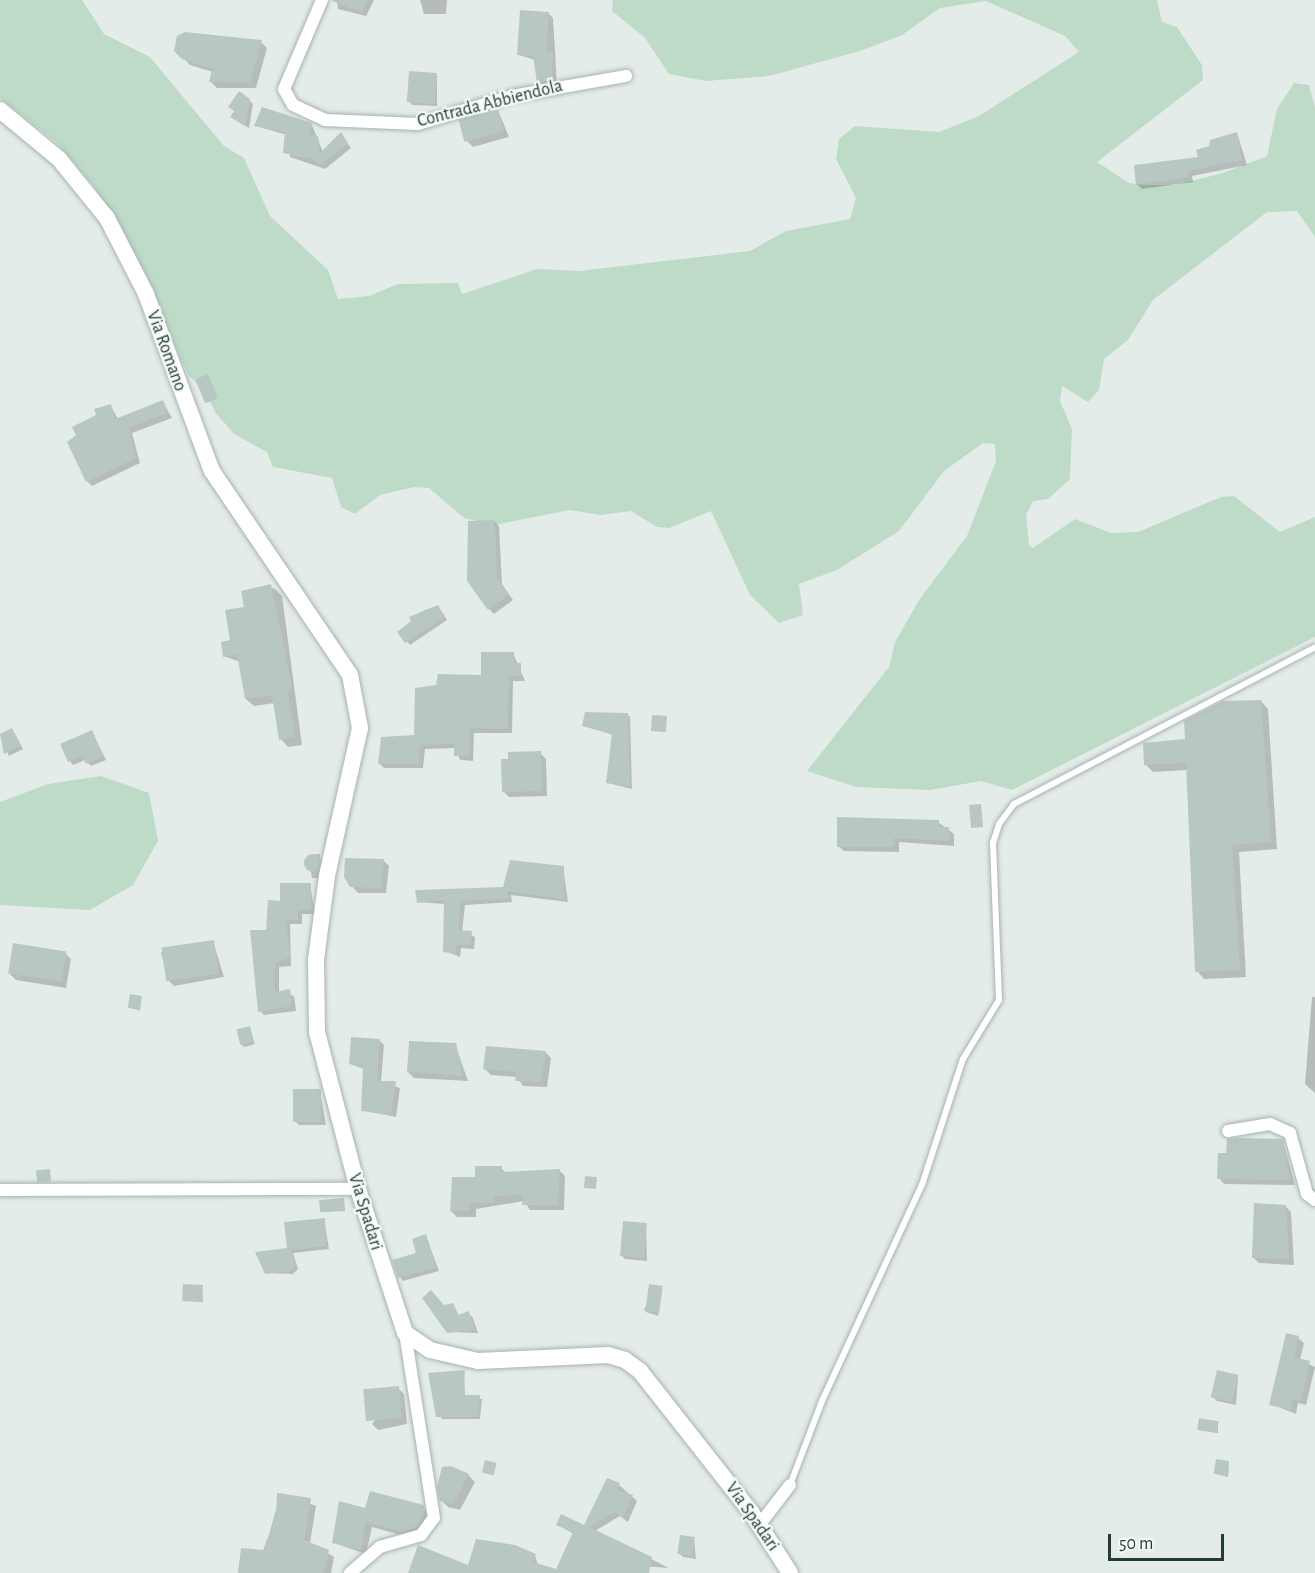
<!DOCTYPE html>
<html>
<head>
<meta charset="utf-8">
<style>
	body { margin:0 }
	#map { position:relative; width:1315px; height:1573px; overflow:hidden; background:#e4ece9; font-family:"Alegreya Sans",sans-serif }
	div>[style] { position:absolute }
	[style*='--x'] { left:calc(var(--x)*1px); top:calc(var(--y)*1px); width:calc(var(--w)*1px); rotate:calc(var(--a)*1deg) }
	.green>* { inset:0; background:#bedbc8 }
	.shadow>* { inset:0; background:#0003 }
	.building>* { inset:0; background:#b9c7c2; transform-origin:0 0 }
	.round { border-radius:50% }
	.roads { filter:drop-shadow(0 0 2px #a7b4b0) drop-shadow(0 0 2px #a7b4b0) }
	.lane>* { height:6px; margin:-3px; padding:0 3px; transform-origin:3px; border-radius:3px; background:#fff }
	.street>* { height:12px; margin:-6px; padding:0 6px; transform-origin:6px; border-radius:6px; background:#fff }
	.secondary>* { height:16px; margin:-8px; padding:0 8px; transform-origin:8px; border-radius:8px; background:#fff }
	span { translate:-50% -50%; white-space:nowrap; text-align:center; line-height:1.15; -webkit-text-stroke:4.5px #f4f9f7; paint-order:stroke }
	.street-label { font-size:18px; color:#243c38 }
	.scale { position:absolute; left:1108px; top:1534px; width:116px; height:27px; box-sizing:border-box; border:3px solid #243c38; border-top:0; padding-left:8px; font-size:18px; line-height:21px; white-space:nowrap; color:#243c38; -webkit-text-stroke:4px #f4f9f7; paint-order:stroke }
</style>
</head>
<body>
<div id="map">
	<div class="green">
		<div style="clip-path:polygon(0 0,82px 0,104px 34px,150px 57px,224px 146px,244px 158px,270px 216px,328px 270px,338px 299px,369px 296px,398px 284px,458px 283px,462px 294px,537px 269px,579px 271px,750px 251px,786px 231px,850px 219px,856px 198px,836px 159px,839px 139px,855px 126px,939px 132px,979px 116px,1079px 52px,1065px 36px,986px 1px,940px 8px,902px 35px,860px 51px,769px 76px,706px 81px,669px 74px,645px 38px,612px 11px,613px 0,1157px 0,1162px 22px,1177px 27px,1202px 65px,1203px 80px,1097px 162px,1129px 183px,1145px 185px,1175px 185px,1223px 173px,1267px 156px,1277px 109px,1294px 83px,1309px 85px,1315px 108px,1315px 237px,1297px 211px,1267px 212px,1153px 300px,1128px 340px,1104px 359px,1099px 390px,1088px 402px,1062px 386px,1060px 401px,1072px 429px,1070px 479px,1048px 499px,1033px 501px,1026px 515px,1029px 545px,1033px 548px,1075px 519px,1111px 533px,1138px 532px,1221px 497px,1234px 496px,1280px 532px,1315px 517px,1315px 637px,1012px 790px,981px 781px,930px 790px,856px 787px,807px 771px,889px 667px,895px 642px,919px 600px,967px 536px,996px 461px,995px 444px,983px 443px,944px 471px,899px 531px,837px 570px,799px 584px,803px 615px,779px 623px,750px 595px,711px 511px,669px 528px,657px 527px,631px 511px,601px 515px,570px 510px,494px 525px,464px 518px,429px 488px,414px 487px,380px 495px,355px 514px,341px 507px,332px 478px,273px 467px,267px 452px,234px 434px,215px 412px,204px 389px,188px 375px,147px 280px,94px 186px,56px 142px,0 98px)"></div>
		<div style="clip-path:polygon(101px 776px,149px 793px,158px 841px,133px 885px,90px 910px,0 905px,0 802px,48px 784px)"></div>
	</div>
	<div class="shadow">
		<div style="clip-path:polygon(337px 0,374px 0,366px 16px,338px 9px)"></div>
		<div style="clip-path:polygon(420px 0,447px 0,446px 14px,424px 14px)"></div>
		<div style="clip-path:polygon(548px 13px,553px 18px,557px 85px,543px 88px,535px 60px,519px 55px)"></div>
		<div style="clip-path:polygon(261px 42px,267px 48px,256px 88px,217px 88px,211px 82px,213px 72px,190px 65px,176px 50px)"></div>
		<div style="clip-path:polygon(437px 75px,437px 106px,412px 105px,409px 101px)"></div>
		<div style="clip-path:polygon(249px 100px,253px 104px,249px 128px,236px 120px)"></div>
		<div style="clip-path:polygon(263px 108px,312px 125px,323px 152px,341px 134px,351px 148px,325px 169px,290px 157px,287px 135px,256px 126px)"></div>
		<div style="clip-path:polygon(498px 110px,509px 137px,473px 147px,467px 141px)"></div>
		<div style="clip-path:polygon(1237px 133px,1247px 165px,1192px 176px,1193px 182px,1142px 189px,1137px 184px,1200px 158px)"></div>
		<div style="clip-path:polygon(163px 402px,172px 418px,132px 433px,140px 463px,92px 486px,87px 481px,97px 416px,110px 405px,118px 419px)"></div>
		<div style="clip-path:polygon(494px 521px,499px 526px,502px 584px,513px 600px,494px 614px,489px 609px)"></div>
		<div style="clip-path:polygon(274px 588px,282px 596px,302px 745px,288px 747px,281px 739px,275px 703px,254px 706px,246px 699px,240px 662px,224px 656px,245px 608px,245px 591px)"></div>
		<div style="clip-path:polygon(438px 606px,447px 620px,410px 645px,399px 632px,423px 611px)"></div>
		<div style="clip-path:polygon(513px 653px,525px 681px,513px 681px,512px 733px,474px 733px,473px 761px,460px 760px,455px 748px,425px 749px,423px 768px,384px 768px,380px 764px,416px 737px,437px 686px,482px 677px)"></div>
		<div style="clip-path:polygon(1261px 701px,1268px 709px,1277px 849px,1239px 852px,1246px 977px,1204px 979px,1197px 971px,1188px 770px,1153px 772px,1145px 764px)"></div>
		<div style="clip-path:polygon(627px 714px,630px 717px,632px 789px,608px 783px,614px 735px,583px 726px)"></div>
		<div style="clip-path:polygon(11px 729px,23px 749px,9px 756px,0 735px)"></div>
		<div style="clip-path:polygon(92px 732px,106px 760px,91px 766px,85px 760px,73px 765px,70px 761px)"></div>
		<div style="clip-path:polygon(540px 753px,546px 759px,547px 796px,509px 797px,503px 791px)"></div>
		<div style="clip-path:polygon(938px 822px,954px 834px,954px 846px,899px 842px,899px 852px,844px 851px,838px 846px)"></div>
		<div style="clip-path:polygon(320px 854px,320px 878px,312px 878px,308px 855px)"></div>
		<div style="clip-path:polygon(383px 860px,389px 866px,386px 893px,358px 893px,352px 886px)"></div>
		<div style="clip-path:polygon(563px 867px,568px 902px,511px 895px,512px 902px,465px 905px,462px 932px,475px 937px,474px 949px,461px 948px,460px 957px,445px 951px,445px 904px,418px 902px,505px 889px)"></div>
		<div style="clip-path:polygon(310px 884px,315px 914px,302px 914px,302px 924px,290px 924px,291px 966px,279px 967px,279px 993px,294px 996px,296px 1011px,264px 1015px,260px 1011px,267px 931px,282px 902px)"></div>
		<div style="clip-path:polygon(213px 941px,224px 977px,174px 986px,168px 980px,161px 952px)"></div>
		<div style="clip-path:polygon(65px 953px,71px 959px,66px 988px,16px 980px,10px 974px)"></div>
		<div style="clip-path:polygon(1312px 997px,1315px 997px,1315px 1093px,1305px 1084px)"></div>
		<div style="clip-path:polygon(141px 998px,140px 1011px,129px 1007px)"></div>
		<div style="clip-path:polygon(249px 1028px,255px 1044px,244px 1047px,242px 1045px)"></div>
		<div style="clip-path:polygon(379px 1040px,384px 1045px,381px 1082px,400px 1088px,396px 1117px,362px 1110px,364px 1069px,350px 1064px)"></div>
		<div style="clip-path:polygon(455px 1044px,468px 1081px,414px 1078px,408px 1072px)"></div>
		<div style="clip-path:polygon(545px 1052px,551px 1058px,547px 1087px,523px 1086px,517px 1077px,491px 1075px,485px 1069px)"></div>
		<div style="clip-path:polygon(320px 1091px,326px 1125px,299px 1125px,295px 1121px)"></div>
		<div style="clip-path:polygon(1283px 1141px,1295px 1185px,1224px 1184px,1219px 1178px)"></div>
		<div style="clip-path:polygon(501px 1168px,507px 1174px,559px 1170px,565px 1176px,564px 1210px,530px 1210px,524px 1201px,476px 1209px,476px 1217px,457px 1217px,451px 1211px,477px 1179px)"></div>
		<div style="clip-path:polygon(343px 1200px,345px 1211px,321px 1212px)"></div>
		<div style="clip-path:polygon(1285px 1206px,1291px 1212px,1294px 1265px,1259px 1263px,1253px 1257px)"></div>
		<div style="clip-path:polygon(324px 1219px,329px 1249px,293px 1253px,298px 1269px,293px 1274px,266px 1273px)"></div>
		<div style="clip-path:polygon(646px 1225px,647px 1261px,625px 1259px,621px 1255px)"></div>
		<div style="clip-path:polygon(426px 1236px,439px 1271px,403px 1281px,400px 1277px)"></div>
		<div style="clip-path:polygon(202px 1286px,203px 1302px,183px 1300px)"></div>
		<div style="clip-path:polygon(662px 1287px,658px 1316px,646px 1312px,644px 1309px)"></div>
		<div style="clip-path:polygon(453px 1304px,459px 1316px,472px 1316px,478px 1333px,448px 1332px,444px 1307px)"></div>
		<div style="clip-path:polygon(1298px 1338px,1304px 1343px,1300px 1360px,1315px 1367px,1306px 1405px,1298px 1403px,1296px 1414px,1271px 1404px)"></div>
		<div style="clip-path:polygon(464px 1372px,465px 1396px,482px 1399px,480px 1419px,441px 1419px)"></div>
		<div style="clip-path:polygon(1238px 1376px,1236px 1405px,1217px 1401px,1213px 1397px)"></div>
		<div style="clip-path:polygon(398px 1388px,404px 1394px,407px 1424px,378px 1430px,372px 1424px)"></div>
		<div style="clip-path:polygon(1218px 1422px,1218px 1433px,1199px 1430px)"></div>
		<div style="clip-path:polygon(1229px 1462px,1228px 1477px,1216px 1474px)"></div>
		<div style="clip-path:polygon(468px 1475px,475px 1482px,460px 1510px,448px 1507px,441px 1500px)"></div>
		<div style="clip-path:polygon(619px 1485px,637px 1501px,628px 1522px,620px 1516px,595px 1531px,669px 1568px,625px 1565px,623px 1573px,430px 1573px,535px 1556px,538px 1565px,556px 1571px,574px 1534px,558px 1525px,585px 1527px)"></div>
		<div style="clip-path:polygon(281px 1493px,316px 1506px,310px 1543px,334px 1557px,331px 1573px,238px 1573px,242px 1549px,264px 1552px)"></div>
		<div style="clip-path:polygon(423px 1506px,430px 1520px,408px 1537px,372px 1527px,366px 1554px,334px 1543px,366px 1510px)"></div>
		<div style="clip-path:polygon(694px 1538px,696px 1559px,683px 1557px,679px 1553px)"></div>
	</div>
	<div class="building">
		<div style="clip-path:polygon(330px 0,368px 0,362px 13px)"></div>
		<div style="clip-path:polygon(520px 10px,549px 12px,546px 52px,553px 51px,552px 81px,537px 83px,533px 56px,517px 55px)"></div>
		<div style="clip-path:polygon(185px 32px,262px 40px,250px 82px,209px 82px,212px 69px,182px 59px,174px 51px,177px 36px)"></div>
		<div style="left:409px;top:71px;width:28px;height:31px;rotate:4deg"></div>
		<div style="clip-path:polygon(239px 91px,250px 99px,245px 126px,230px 117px,234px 111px,228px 107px)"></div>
		<div style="clip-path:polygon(262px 107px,312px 123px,309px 135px,318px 136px,320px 153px,341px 132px,348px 143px,319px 166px,314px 159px,283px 153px,285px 132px,254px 126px)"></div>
		<div style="left:498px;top:109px;width:23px;height:41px;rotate:75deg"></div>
		<div style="clip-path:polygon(1237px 132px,1242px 160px,1188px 171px,1189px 177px,1136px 185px,1134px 165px,1198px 157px,1196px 150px,1209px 146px,1210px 140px)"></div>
		<div style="left:208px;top:374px;width:26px;height:14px;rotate:67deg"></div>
		<div style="clip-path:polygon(163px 400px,168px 413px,128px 428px,136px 458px,86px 482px,67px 442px,76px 435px,72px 427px,96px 415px,94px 409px,111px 404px,115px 419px)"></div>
		<div style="clip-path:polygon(495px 520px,497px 578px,509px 594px,488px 610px,467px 581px,468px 521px)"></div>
		<div style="clip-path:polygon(271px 584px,292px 688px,288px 692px,295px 737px,279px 740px,272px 695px,245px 699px,237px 654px,223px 657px,221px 642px,230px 640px,225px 610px,244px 607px,241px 591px)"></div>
		<div style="clip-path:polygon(438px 605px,445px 617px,405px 643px,397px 632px,411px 621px,409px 617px)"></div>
		<div style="clip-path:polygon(481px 652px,514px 652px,514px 663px,521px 663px,521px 676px,509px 676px,508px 729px,469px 728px,469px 756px,454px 756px,454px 744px,420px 745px,419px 764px,378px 764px,381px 737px,414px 735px,415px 688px,436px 685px,438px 674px,481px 675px)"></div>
		<div style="clip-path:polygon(1261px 700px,1271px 842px,1232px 845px,1240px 970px,1195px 972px,1186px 763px,1144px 765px,1143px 743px,1185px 739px,1184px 721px,1223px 701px)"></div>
		<div style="clip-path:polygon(585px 712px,628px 713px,630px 786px,606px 783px,612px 733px,582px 726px)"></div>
		<div style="left:652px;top:715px;width:15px;height:16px;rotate:4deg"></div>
		<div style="clip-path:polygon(12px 728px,21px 745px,4px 754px,0 734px)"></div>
		<div style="clip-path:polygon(92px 730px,103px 756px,86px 764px,82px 756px,68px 762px,60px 744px)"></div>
		<div style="clip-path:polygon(541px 751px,542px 791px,502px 792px,501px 759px,508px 759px,508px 752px)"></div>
		<div style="left:981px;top:804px;width:23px;height:12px;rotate:85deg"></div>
		<div style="clip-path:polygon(837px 817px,939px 820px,939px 827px,949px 827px,950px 841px,894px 838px,894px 847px,837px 847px)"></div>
		<div class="round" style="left:304px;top:854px;width:18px;height:18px"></div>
		<div style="clip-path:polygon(345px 858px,384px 859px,381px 888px,350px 887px,344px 877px)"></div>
		<div style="clip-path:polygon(510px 860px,564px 866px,564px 899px,507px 891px,508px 899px,461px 901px,458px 930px,472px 931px,471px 945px,457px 944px,456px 954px,443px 952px,444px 900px,417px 903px,415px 890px,503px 887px)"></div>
		<div style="clip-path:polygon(280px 883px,311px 883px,311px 910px,298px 910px,298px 920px,286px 920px,290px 957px,275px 963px,275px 992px,290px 989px,292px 1006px,258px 1012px,250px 930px,266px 930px,268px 900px,280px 901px)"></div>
		<div style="left:214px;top:940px;width:34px;height:53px;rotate:82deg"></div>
		<div style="left:13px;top:943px;width:54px;height:31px;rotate:9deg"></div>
		<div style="left:130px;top:994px;width:12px;height:14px;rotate:9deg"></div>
		<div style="left:250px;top:1026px;width:16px;height:14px;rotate:76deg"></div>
		<div style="clip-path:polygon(351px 1037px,380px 1039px,377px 1081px,396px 1081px,391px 1115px,361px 1111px,363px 1065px,349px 1064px)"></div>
		<div style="clip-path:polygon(409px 1041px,456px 1043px,463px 1076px,407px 1072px)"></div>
		<div style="clip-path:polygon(486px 1046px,546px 1051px,541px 1082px,515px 1081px,516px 1072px,483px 1069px)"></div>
		<div style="left:293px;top:1089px;width:28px;height:33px"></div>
		<div style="clip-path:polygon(1239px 1138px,1283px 1139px,1290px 1180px,1217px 1179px,1218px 1153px,1226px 1153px,1227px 1139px)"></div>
		<div style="clip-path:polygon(475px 1166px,502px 1166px,502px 1172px,560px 1169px,558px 1205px,522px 1205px,523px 1195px,494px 1196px,494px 1203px,470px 1203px,470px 1211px,450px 1211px,452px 1177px,475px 1177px)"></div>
		<div style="left:50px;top:1169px;width:12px;height:14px;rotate:85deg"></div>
		<div style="left:585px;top:1176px;width:12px;height:12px;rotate:5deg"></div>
		<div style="left:344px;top:1198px;width:12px;height:25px;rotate:85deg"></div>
		<div style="clip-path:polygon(1254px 1203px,1286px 1205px,1289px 1259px,1252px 1258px)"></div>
		<div style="clip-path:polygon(325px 1218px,326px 1246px,291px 1250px,296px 1265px,290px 1271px,265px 1274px,255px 1252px,287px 1248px,284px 1222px)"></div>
		<div style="left:623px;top:1221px;width:24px;height:35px;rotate:5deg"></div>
		<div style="clip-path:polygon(426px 1234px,436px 1267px,398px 1278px,392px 1260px,416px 1253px,412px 1239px)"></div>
		<div style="left:183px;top:1284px;width:20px;height:17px;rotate:3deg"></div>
		<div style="left:649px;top:1284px;width:14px;height:27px;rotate:8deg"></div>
		<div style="clip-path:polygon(431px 1290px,444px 1305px,453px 1303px,458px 1315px,469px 1311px,475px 1330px,447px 1333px,422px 1298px)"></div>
		<div style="clip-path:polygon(1286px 1333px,1299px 1336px,1294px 1357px,1310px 1361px,1301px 1401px,1293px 1399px,1291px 1410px,1269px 1405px)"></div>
		<div style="clip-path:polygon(465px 1370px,463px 1395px,480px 1395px,478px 1417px,436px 1417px,428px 1373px)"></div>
		<div style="left:1217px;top:1370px;width:22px;height:28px;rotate:13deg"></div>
		<div style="left:399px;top:1386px;width:32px;height:36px;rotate:85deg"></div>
		<div style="left:1199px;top:1418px;width:20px;height:12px;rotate:9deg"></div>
		<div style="left:1216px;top:1459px;width:13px;height:15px;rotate:9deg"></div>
		<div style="left:485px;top:1460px;width:12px;height:13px;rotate:14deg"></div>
		<div style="clip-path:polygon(451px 1466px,469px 1474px,453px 1504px,440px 1501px,437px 1487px,442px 1467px)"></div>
		<div style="clip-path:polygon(607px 1478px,620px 1483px,617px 1490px,633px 1495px,623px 1518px,614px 1512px,589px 1527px,652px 1557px,649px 1573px,408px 1573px,418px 1545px,468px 1565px,476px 1539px,515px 1545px,536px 1554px,533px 1562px,556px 1569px,573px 1532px,556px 1525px,561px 1514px,584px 1525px)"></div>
		<div style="clip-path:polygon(370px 1491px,424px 1505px,424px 1517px,416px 1528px,402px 1532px,366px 1522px,361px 1550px,332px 1543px,339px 1501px,365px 1508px)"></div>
		<div style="clip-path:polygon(277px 1493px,311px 1498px,304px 1540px,329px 1550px,324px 1573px,238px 1573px,241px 1548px,263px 1550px,276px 1516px)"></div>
		<div style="left:680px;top:1535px;width:15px;height:19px;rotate:8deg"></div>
	</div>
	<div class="roads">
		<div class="lane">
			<div style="--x:790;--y:1485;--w:90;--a:-69.1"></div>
			<div style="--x:822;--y:1401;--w:238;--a:-65.2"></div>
			<div style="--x:922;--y:1185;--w:133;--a:-72"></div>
			<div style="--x:963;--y:1059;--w:69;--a:-58.6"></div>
			<div style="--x:999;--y:1000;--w:157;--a:-92.2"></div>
			<div style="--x:993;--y:843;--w:20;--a:-72"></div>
			<div style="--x:999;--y:824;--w:25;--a:-53"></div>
			<div style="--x:1014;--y:804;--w:339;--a:-27.5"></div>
		</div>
		<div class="street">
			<div style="--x:322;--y:0;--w:97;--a:113.1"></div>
			<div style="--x:284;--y:89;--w:18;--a:61"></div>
			<div style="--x:293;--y:105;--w:35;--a:25"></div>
			<div style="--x:325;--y:120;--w:93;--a:2.5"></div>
			<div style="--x:418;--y:124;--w:98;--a:-16.6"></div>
			<div style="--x:512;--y:96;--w:116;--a:-10"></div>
			<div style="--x:1228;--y:1131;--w:43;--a:-9.5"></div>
			<div style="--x:1270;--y:1124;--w:22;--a:24"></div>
			<div style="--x:1290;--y:1133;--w:63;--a:74.4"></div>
			<div style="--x:1307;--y:1194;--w:10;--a:37"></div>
			<div style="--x:0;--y:1190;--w:358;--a:-0.2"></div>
			<div style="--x:760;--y:1524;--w:49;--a:-52.4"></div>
			<div style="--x:350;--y:1573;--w:40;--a:-41"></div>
			<div style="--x:380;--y:1547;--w:43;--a:-16.3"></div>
			<div style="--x:421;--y:1535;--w:21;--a:-53"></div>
			<div style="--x:434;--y:1518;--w:187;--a:-98.9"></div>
		</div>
		<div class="secondary">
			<div style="--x:0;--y:110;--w:77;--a:39.7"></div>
			<div style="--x:59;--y:159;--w:76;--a:50.9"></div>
			<div style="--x:107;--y:218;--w:85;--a:62.8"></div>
			<div style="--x:146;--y:294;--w:189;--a:69.6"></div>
			<div style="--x:212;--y:471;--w:246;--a:55.9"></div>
			<div style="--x:350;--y:675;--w:54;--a:79.3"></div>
			<div style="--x:360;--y:728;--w:152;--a:102.6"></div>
			<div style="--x:327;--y:876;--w:85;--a:97.5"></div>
			<div style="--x:316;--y:960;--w:72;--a:89.2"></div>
			<div style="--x:317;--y:1032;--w:162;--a:75.4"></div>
			<div style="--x:358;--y:1189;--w:151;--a:71.9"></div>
			<div style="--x:405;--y:1333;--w:30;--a:34"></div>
			<div style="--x:430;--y:1350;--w:49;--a:12.9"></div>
			<div style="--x:478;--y:1361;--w:130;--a:-2.6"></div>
			<div style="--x:608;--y:1355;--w:18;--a:16"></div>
			<div style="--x:625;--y:1360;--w:19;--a:36"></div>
			<div style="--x:640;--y:1371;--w:179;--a:51.8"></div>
			<div style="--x:751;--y:1512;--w:72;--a:57.4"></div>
		</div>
	</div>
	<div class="street-label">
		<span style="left:490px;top:104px;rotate:-14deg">Contrada Abbiendola</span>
		<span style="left:166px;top:351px;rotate:70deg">Via Romano</span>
		<span style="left:365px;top:1212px;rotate:73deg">Via Spadari</span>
		<span style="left:752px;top:1517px;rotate:55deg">Via Spadari</span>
	</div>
	<div class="scale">50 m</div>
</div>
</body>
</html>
